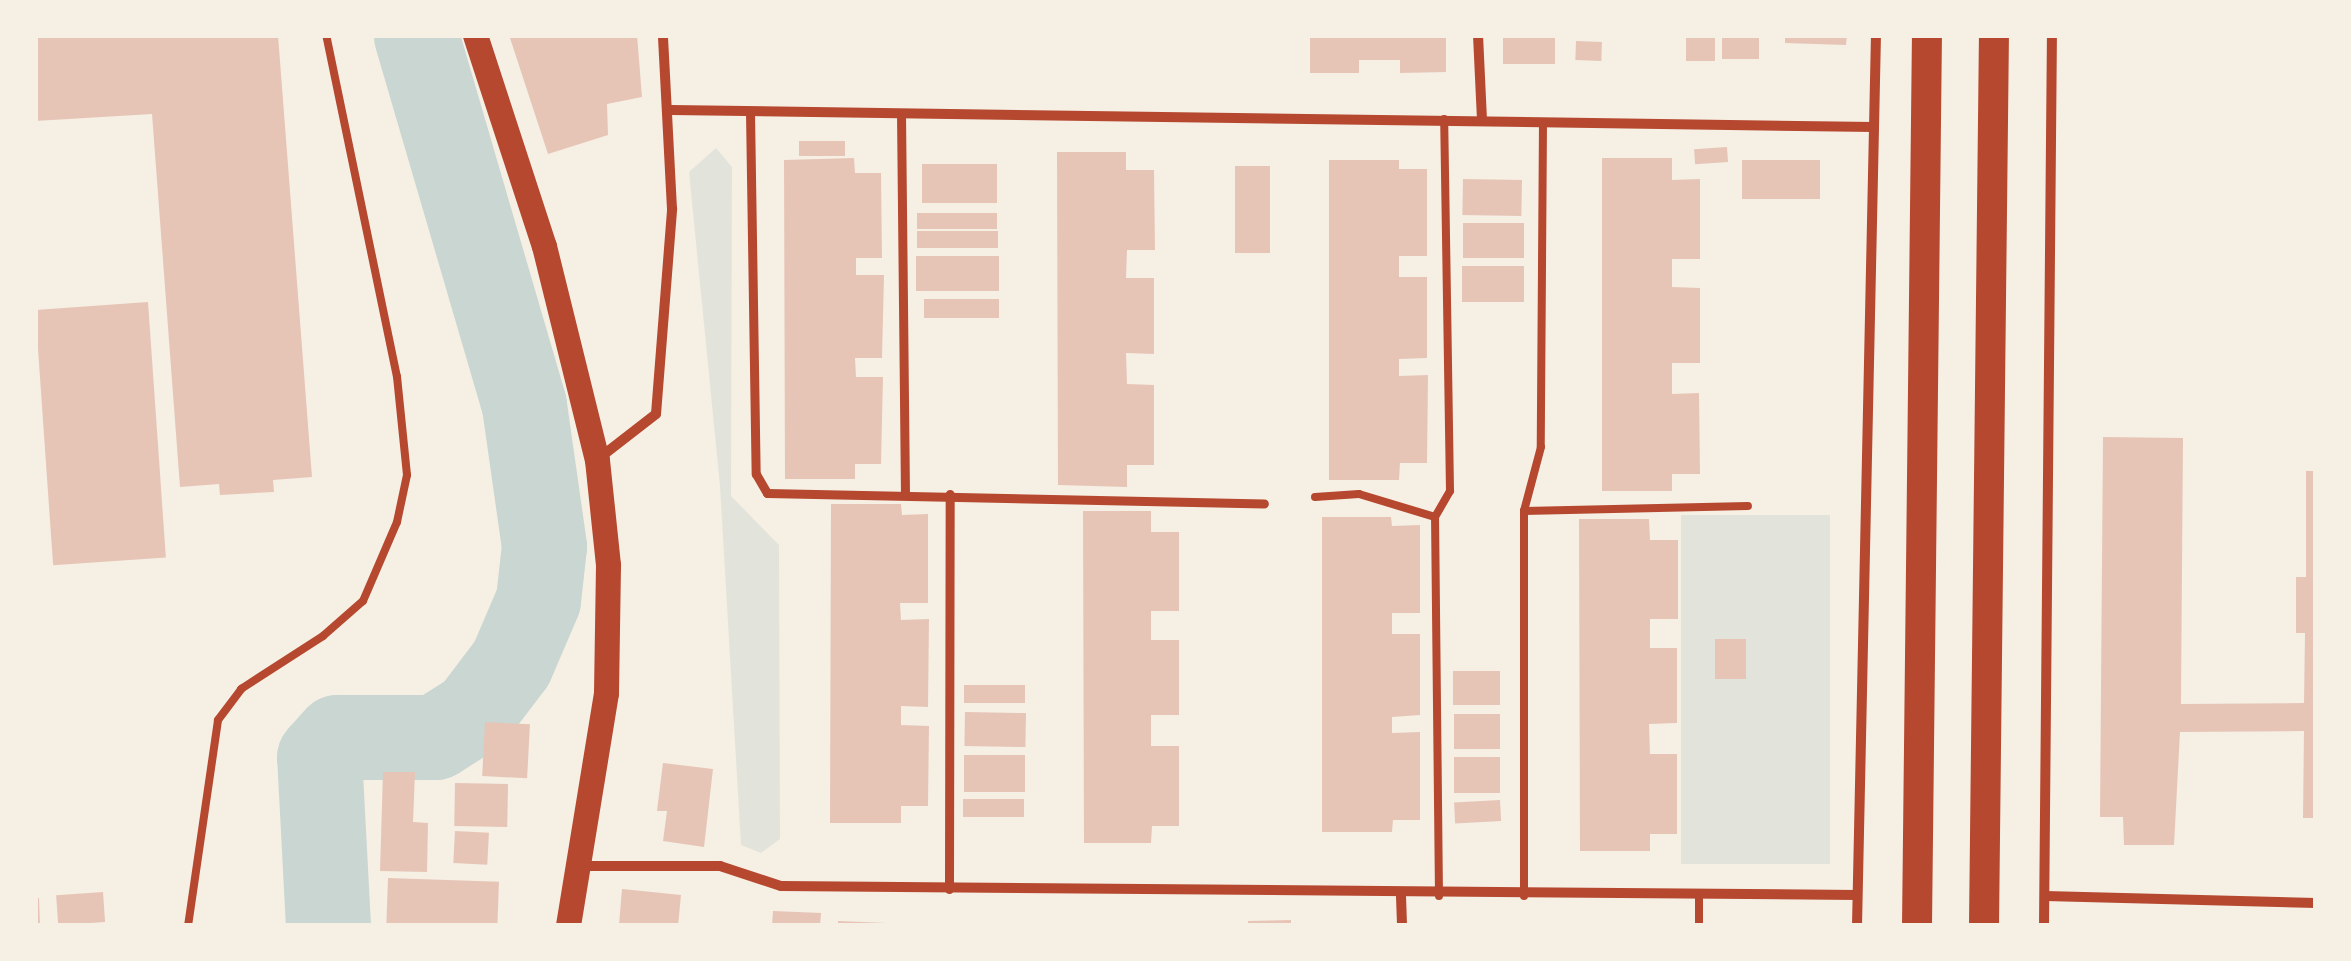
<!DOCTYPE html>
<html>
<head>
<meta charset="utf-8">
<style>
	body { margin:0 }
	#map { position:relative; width:2351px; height:961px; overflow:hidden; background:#f6efe4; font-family:"Open Sans",sans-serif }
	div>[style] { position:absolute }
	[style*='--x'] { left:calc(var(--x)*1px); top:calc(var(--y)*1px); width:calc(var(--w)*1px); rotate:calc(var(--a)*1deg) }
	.green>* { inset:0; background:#e2e4dc; transform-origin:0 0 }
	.river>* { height:85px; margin:-42.5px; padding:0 42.5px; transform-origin:42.5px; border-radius:42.5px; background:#c9d6d2 }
	.building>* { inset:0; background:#e6c5b7; transform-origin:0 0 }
	.service>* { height:8px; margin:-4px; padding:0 4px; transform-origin:4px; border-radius:4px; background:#b5482f }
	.pedestrian>* { height:9px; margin:-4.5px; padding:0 4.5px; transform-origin:4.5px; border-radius:4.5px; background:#b5482f }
	.minor>* { height:10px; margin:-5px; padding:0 5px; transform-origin:5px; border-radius:5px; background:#b5482f }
	.primary>* { height:25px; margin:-12.5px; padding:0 12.5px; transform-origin:12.5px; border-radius:12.5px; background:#b5482f }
	.motorway>* { height:30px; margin:-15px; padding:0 15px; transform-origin:15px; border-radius:15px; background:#b5482f }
	span { translate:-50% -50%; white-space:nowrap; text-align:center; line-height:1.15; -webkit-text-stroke:9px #f6efe4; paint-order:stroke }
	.frame { position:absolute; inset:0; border:38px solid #f6efe4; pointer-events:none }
</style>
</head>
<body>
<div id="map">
	<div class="green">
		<div style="clip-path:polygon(716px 148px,732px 167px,731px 496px,779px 545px,780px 839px,761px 853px,741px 845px,720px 486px,689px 172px)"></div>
		<div style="left:1681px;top:515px;width:149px;height:349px"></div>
	</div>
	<div class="river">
		<div style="--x:328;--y:926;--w:169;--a:-93"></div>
		<div style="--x:319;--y:757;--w:27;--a:-48"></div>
		<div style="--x:337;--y:737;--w:98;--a:0"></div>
		<div style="--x:435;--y:737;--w:45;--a:-32.3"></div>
		<div style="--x:473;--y:713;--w:63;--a:-52.8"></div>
		<div style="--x:511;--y:663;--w:69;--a:-66.8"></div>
		<div style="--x:538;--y:600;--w:54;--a:-83.7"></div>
		<div style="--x:544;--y:546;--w:142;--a:-98.1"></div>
		<div style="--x:524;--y:405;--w:385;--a:-106.3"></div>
	</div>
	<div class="building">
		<div style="clip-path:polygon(35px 35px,278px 35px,312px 477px,273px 480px,274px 492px,220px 495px,219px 484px,180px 487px,152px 114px,35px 121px)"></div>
		<div style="clip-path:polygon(509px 35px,637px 35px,642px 97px,607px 104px,608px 135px,548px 154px)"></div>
		<div style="clip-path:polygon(1310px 35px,1446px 35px,1446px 72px,1400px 73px,1400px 60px,1359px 60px,1359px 73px,1310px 73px)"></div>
		<div style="left:1503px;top:35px;width:52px;height:29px"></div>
		<div style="left:1686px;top:35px;width:29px;height:26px"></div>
		<div style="left:1722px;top:35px;width:37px;height:24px"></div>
		<div style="clip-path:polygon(1785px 35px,1847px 35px,1846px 45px,1785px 43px)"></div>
		<div style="left:1576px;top:41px;width:26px;height:19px;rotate:2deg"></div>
		<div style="left:845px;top:141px;width:15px;height:46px;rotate:90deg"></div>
		<div style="left:1727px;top:147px;width:15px;height:33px;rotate:86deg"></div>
		<div style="clip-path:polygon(1057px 152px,1126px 152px,1126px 170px,1154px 170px,1155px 250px,1127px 250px,1126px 278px,1154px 278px,1154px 354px,1126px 353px,1127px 384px,1154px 385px,1154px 465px,1127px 465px,1127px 487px,1058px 485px)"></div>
		<div style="clip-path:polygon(854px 158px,855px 173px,881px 173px,882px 258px,856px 258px,856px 275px,884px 275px,882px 358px,855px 358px,856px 377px,883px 377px,881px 464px,855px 464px,855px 479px,785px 479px,784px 160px)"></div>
		<div style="clip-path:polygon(1602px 158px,1672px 158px,1672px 180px,1700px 179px,1700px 259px,1672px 259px,1672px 287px,1700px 288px,1700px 363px,1672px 363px,1672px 394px,1699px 393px,1700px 474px,1672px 474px,1672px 491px,1602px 491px)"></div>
		<div style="clip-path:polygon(1329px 160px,1399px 160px,1399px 169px,1427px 169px,1427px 256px,1399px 256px,1399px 277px,1427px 277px,1427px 358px,1399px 359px,1399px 376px,1428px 375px,1427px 463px,1400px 463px,1399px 480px,1329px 480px)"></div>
		<div style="left:1742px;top:160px;width:78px;height:39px"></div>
		<div style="left:922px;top:164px;width:75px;height:39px"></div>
		<div style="left:1235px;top:166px;width:35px;height:87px"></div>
		<div style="left:1463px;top:179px;width:59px;height:36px;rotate:1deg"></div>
		<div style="left:917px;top:213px;width:80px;height:16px"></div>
		<div style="left:1463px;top:223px;width:61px;height:35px"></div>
		<div style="left:917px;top:231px;width:81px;height:17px"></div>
		<div style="left:916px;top:256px;width:83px;height:35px"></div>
		<div style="left:1462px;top:266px;width:62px;height:36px"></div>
		<div style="left:924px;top:299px;width:75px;height:19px"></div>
		<div style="left:148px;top:302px;width:256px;height:113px;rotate:86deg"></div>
		<div style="clip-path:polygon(2103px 437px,2183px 438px,2181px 704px,2304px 703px,2305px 633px,2296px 633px,2296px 577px,2306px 577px,2306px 471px,2316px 471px,2316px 818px,2303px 818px,2304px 731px,2180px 732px,2174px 845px,2124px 845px,2123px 817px,2100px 817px)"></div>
		<div style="clip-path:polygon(831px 504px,901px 504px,902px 515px,928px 514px,928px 603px,900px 603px,901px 620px,929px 619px,928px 707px,901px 706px,901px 725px,929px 726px,928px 806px,901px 806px,901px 823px,830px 823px)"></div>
		<div style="clip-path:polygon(1083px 511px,1151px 511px,1151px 532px,1179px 532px,1179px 611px,1151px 611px,1151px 640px,1179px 640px,1179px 715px,1151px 715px,1151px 746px,1179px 746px,1179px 826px,1152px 826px,1151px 843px,1084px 843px)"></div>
		<div style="clip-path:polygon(1322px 517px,1391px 517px,1392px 526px,1420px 525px,1420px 613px,1392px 613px,1392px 634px,1420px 634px,1420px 715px,1392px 717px,1392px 733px,1420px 732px,1420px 820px,1393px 820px,1392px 832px,1322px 832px)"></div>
		<div style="clip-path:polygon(1579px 519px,1649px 519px,1650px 540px,1678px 540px,1678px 619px,1650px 619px,1650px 648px,1677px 648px,1677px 723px,1649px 724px,1650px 754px,1677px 754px,1677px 834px,1650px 834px,1650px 851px,1580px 851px)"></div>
		<div style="left:1715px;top:639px;width:31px;height:40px"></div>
		<div style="left:1453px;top:671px;width:47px;height:34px"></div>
		<div style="left:964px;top:685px;width:61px;height:18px"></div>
		<div style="left:965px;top:712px;width:61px;height:34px;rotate:1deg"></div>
		<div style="left:1454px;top:714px;width:46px;height:35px"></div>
		<div style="left:485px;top:722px;width:45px;height:54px;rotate:3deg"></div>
		<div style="left:964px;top:755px;width:61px;height:37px"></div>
		<div style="left:1454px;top:757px;width:46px;height:36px"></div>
		<div style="clip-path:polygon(663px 763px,713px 769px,704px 847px,663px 841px,667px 811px,657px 811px)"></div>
		<div style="clip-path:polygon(383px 772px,415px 772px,413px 822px,428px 823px,427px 872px,380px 871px)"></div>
		<div style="left:455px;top:783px;width:53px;height:43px;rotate:1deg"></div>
		<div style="left:963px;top:799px;width:61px;height:18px"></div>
		<div style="left:1500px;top:800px;width:21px;height:46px;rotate:87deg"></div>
		<div style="left:455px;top:831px;width:34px;height:32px;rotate:3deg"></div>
		<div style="left:388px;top:878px;width:111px;height:48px;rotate:2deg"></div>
		<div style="clip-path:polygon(622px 889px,681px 895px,678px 926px,619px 925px)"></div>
		<div style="left:103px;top:892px;width:30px;height:47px;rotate:86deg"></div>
		<div style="clip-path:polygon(35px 898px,39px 898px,40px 926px,35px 926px)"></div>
		<div style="clip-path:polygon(773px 911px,821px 913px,820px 926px,772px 926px)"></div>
		<div style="clip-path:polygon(1291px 920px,1291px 926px,1248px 926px,1248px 921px)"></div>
		<div style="clip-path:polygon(838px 921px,887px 923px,887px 926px,838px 926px)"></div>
	</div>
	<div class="service">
		<div style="--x:1543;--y:122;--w:325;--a:90.4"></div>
		<div style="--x:1541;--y:447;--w:66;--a:104.9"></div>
		<div style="--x:1524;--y:511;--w:224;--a:-1.3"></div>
		<div style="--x:1315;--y:497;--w:44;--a:-3.9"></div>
		<div style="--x:1359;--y:494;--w:79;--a:16.8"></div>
		<div style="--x:1699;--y:895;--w:31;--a:90"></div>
		<div style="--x:1439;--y:896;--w:379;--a:-90.6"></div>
		<div style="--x:1435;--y:517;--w:30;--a:-60"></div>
		<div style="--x:1450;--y:491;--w:372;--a:-90.9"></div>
		<div style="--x:1524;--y:896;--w:385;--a:-90"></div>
		<div style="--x:188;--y:926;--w:208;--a:-81.7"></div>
		<div style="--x:218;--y:720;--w:39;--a:-53"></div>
		<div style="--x:241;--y:689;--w:98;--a:-32.9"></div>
		<div style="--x:323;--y:636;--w:53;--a:-41.2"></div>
		<div style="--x:363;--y:601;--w:86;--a:-66.7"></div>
		<div style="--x:397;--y:522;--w:48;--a:-78"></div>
		<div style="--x:407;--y:475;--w:99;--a:-95.8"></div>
		<div style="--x:397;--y:377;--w:349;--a:-101.7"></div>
	</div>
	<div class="pedestrian">
		<div style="--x:750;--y:112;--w:362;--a:89.1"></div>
		<div style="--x:756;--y:474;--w:22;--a:60"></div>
		<div style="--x:767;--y:493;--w:497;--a:1.2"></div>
		<div style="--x:901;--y:113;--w:380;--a:89.4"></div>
		<div style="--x:949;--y:889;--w:395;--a:-89.9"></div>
	</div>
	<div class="minor">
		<div style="--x:1478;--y:35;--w:85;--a:87.3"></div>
		<div style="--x:671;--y:110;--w:1203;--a:0.81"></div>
		<div style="--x:598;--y:459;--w:73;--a:-37.8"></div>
		<div style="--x:656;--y:414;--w:206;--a:-85.5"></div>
		<div style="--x:672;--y:209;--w:174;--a:-93"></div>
		<div style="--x:580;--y:866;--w:140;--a:0"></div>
		<div style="--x:720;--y:866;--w:64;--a:18.2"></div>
		<div style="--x:781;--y:886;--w:1076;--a:0.48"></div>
		<div style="--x:1401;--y:896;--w:30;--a:88"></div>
		<div style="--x:2045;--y:896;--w:271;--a:1.5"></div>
		<div style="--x:1857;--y:926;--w:891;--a:-88.78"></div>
		<div style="--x:2044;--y:926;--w:891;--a:-89.49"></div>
	</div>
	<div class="primary">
		<div style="--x:475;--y:35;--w:222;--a:71.9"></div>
		<div style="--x:544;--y:246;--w:220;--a:76.1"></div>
		<div style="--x:597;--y:460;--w:106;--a:84"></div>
		<div style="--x:608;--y:565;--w:128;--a:90.9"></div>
		<div style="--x:606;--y:693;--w:236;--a:99.3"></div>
	</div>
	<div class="motorway">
		<div style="--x:1917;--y:926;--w:891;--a:-89.36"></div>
		<div style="--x:1984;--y:926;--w:891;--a:-89.36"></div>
	</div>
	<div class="frame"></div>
</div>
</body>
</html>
